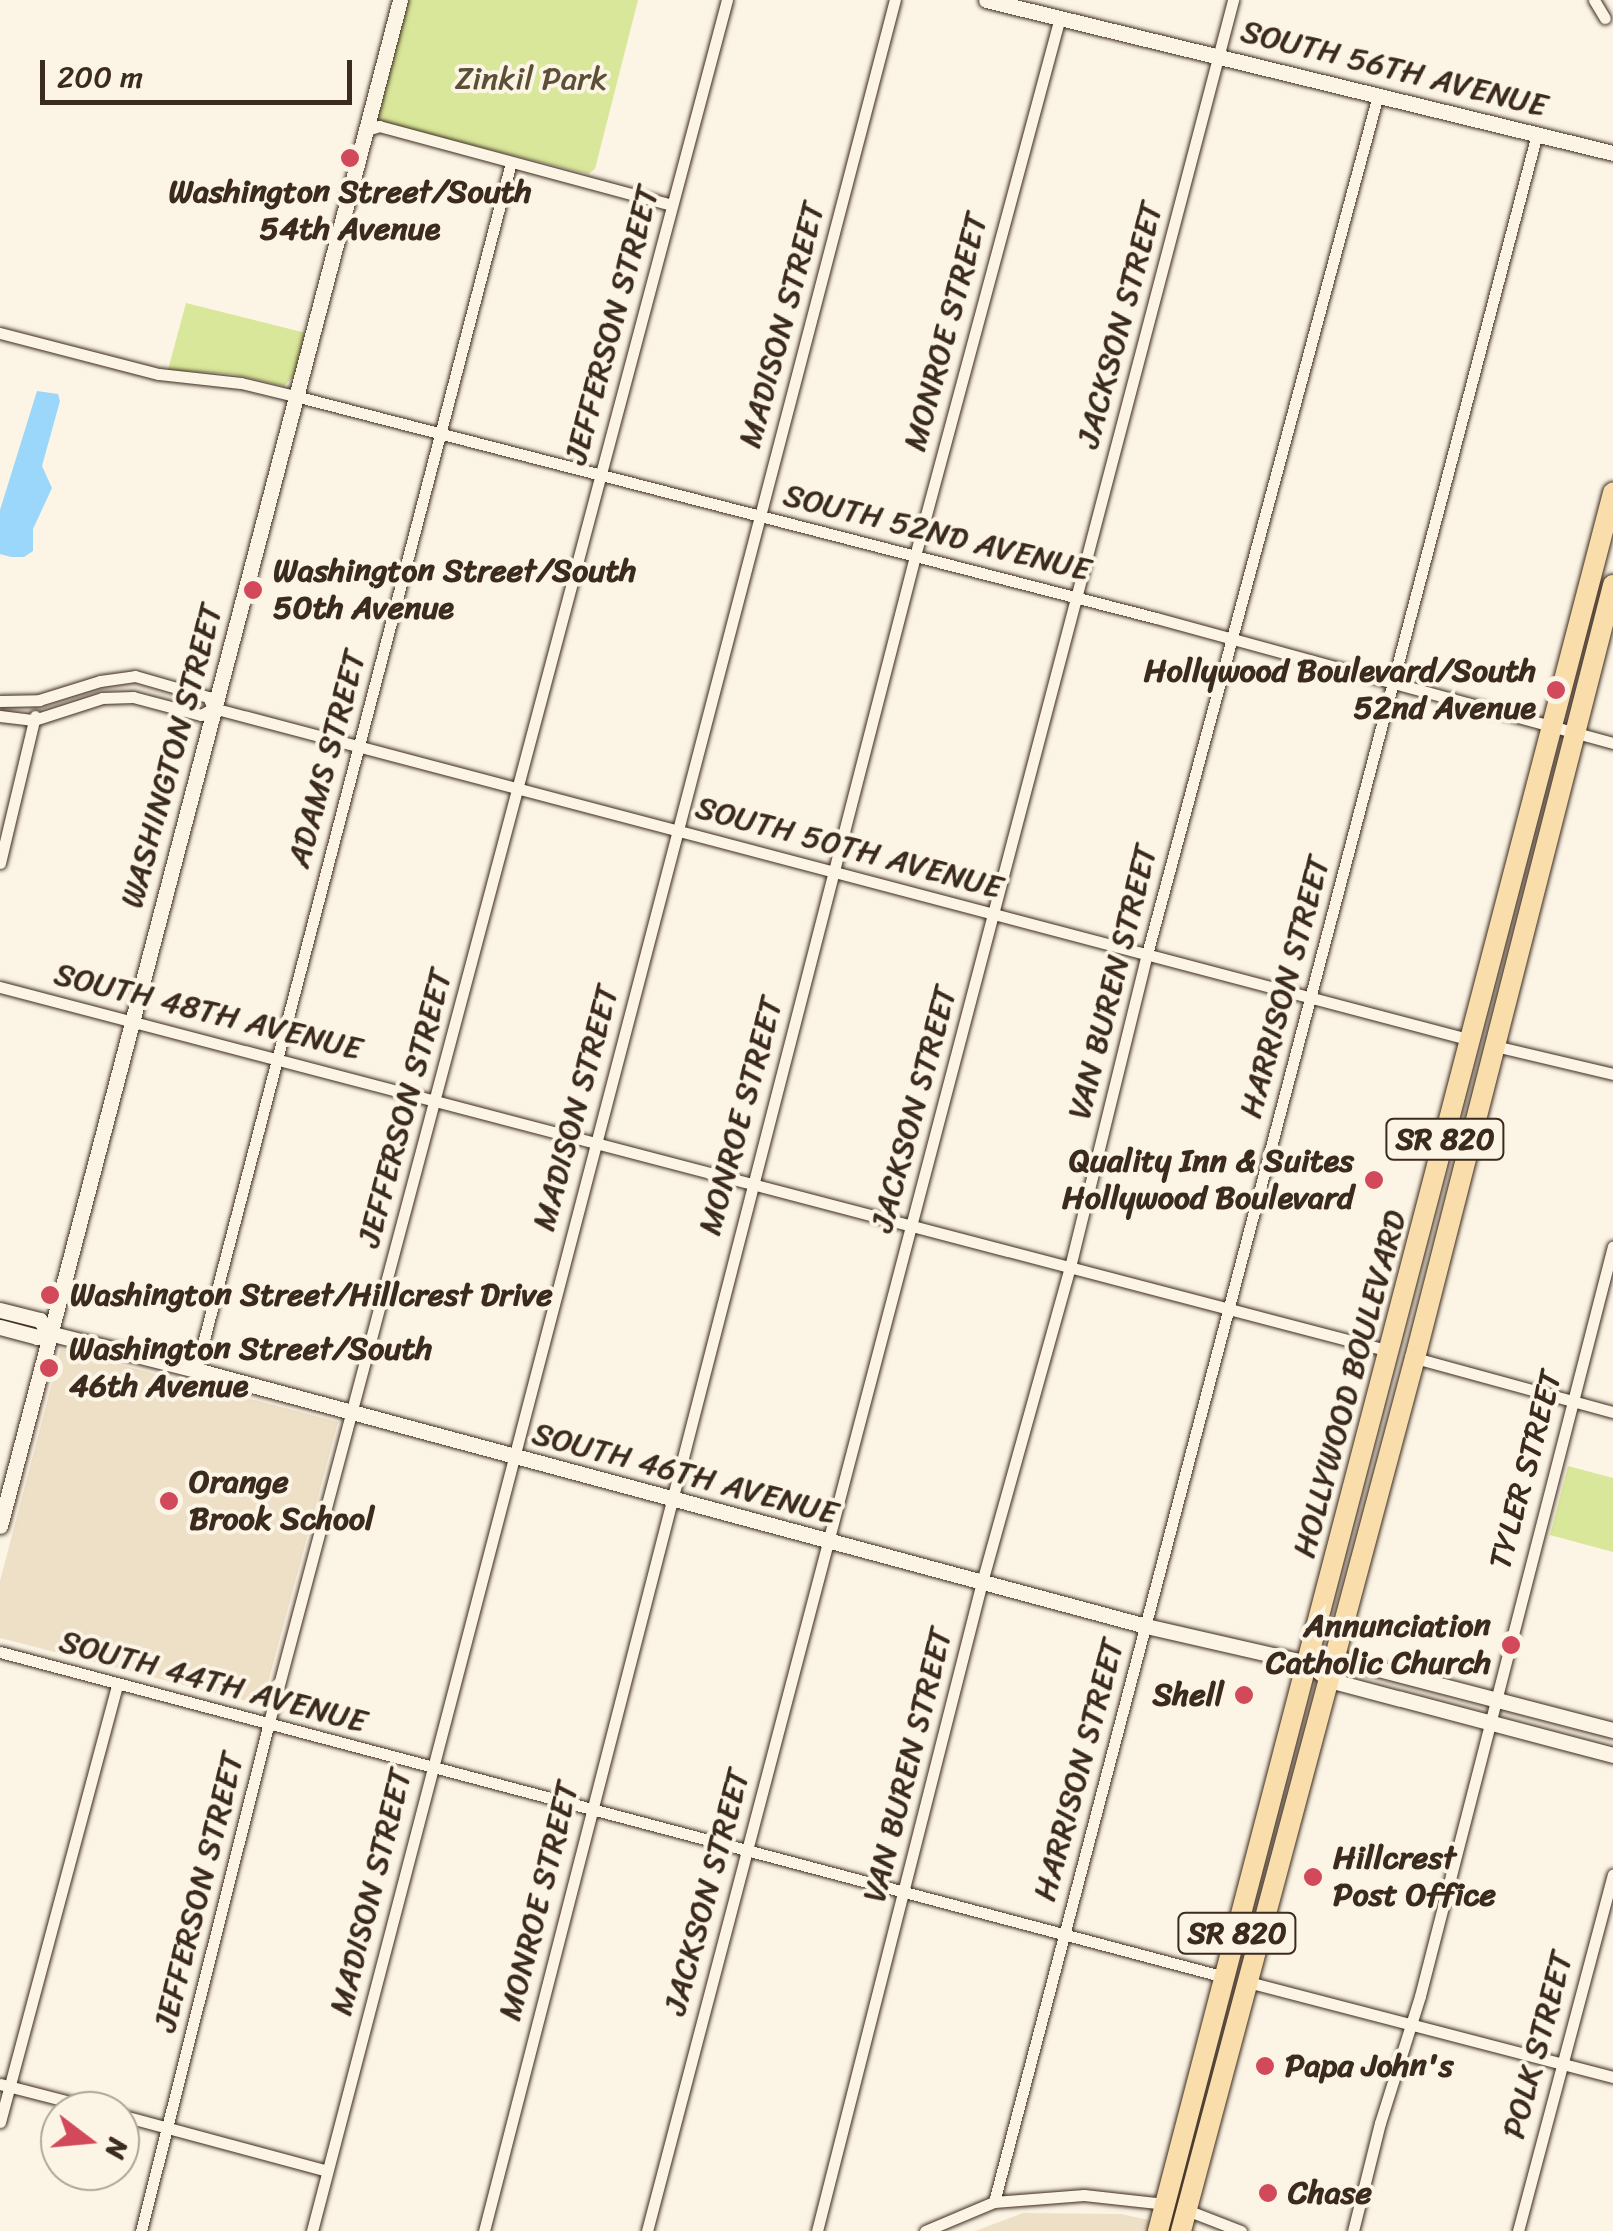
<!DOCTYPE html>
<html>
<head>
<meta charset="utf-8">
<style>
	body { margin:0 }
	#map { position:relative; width:1613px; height:2231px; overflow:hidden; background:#fcf5e5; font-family:Sriracha,sans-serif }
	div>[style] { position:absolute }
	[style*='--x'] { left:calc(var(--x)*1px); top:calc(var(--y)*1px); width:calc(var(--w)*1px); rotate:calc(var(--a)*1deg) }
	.built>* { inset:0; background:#eedfc7 }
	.green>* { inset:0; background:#d9e79a }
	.water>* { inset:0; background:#9ad7fb }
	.roads { filter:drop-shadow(0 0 2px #3b2a1e) drop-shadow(0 0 2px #3b2a1e) }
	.street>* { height:11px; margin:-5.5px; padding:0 5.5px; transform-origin:5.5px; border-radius:5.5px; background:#fcf5e5 }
	.secondary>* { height:15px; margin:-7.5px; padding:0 7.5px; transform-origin:7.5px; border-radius:7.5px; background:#fcf5e5 }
	.highway>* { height:20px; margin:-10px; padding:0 10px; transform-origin:10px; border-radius:10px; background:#f9deab }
	.dots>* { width:28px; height:28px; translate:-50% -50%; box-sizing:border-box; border:5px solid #fcf5e5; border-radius:50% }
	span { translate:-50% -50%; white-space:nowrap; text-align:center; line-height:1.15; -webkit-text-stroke:8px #fcf5e5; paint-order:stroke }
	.shield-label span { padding:2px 8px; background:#fcf5e5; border:2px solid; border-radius:8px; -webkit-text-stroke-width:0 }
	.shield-label { font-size:30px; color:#3b2a1e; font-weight:700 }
	.street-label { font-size:32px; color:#3b2a1e }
	.park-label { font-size:32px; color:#5b5037 }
	.poi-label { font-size:32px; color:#3b2a1e; font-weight:700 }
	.left { translate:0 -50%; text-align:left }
	.right { translate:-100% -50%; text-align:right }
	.north { position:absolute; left:40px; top:2091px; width:100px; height:100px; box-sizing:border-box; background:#fcf5e5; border:2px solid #afa495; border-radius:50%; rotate:106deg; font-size:28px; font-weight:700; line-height:40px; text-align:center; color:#3b2a1e }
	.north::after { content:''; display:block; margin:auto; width:35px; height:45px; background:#d1495b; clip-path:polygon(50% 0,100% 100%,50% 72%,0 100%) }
	.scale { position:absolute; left:40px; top:60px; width:312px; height:45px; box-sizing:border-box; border:5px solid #3b2a1e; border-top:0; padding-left:12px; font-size:30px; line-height:35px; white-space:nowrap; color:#3b2a1e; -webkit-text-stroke:8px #fcf5e5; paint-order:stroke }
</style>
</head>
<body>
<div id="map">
	<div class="built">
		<div style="clip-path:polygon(61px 1349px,338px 1422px,262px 1705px,0 1638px,0 1581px)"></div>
		<div style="clip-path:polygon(1023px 2213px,1121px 2214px,1200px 2231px,975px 2231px)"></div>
	</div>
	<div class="green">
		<div style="clip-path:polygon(406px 0,638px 0,595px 169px,588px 174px,384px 123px,375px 115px)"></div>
		<div style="clip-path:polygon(186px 303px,306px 333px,294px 376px,284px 386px,232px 374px,168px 370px)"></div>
		<div style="clip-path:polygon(1568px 1466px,1613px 1478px,1613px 1552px,1550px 1535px)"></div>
	</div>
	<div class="water">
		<div style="clip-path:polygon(37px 391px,58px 394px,60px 401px,42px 466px,52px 488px,33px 529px,33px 551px,24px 557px,11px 557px,0 554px,0 510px)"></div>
	</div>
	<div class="roads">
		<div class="street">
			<div style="--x:1594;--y:0;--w:21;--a:59"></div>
			<div style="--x:367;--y:130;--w:13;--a:-18"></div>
			<div style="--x:379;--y:126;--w:303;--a:15.1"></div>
			<div style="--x:0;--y:333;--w:164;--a:14.5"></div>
			<div style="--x:159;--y:374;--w:82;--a:6.3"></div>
			<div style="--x:241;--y:383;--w:56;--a:13.5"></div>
			<div style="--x:295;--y:396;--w:889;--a:14.46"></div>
			<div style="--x:1156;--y:618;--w:474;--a:15.3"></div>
			<div style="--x:0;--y:701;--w:39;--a:-1"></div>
			<div style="--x:39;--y:700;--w:64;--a:-17.3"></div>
			<div style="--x:100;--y:681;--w:35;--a:-8"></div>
			<div style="--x:135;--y:676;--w:76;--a:16"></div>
			<div style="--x:208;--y:697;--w:12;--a:66"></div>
			<div style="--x:213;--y:708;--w:1301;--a:14.78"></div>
			<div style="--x:0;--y:716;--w:34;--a:7"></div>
			<div style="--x:34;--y:720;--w:71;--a:-17.9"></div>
			<div style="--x:102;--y:698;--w:31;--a:-2"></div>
			<div style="--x:133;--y:697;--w:70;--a:14.8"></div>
			<div style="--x:201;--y:715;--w:14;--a:-30"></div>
			<div style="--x:0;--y:863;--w:151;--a:-76.6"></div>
			<div style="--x:0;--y:987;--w:1436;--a:14.68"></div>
			<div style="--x:1495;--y:1046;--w:121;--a:13.3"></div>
			<div style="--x:1415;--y:1358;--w:205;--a:15.3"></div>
			<div style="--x:196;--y:1370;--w:1248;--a:-75.38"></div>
			<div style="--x:0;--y:1652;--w:1267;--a:14.86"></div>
			<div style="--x:1248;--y:1982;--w:377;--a:14.6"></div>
			<div style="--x:0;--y:2084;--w:108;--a:14.4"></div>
			<div style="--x:120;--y:2115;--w:214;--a:15.1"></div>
			<div style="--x:0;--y:2122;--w:451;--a:-75"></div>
			<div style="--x:994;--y:2202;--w:2138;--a:-75.29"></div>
			<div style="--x:1187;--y:2210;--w:58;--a:21.3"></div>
			<div style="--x:141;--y:2231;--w:521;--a:-75.88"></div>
			<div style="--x:268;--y:1726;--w:1786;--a:-75.11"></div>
			<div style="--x:312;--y:2231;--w:2306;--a:-75.36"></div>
			<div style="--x:484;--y:2231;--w:1730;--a:-75.57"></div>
			<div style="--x:915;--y:556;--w:558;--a:-74.94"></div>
			<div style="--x:647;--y:2231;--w:2307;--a:-75.28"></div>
			<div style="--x:817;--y:2231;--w:670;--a:-75.74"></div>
			<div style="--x:982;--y:1582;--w:327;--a:-74.4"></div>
			<div style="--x:1070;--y:1267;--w:322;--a:-76.2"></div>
			<div style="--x:1147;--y:954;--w:890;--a:-74.95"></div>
			<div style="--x:925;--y:2231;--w:75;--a:-22.8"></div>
			<div style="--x:994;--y:2202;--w:90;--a:-4.4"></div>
			<div style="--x:1084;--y:2195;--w:81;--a:6.3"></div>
			<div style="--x:1353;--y:2231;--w:111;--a:-76"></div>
			<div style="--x:1380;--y:2123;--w:133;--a:-72.5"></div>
			<div style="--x:1420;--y:1996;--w:774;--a:-75.57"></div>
			<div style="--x:1518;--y:2231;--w:369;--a:-75.1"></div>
		</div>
		<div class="secondary">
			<div style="--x:986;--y:0;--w:645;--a:13.71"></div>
			<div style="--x:0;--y:1310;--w:41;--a:14"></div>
			<div style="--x:40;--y:1320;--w:16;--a:55"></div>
			<div style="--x:0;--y:1327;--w:38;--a:15"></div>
			<div style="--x:37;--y:1337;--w:13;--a:-18"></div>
			<div style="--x:49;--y:1333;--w:152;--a:14.1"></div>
			<div style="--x:196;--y:1370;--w:984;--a:15.08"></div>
			<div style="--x:1146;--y:1626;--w:166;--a:12.9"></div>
			<div style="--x:1308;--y:1663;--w:28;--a:-10"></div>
			<div style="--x:1336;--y:1658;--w:286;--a:14.6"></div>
			<div style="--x:0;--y:1526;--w:1578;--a:-75.31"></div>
			<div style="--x:1308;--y:1663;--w:27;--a:39"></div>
			<div style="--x:1329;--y:1680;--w:294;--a:14.8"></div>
		</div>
		<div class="highway">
			<div style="--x:1158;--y:2231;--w:1797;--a:-75.33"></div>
			<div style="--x:1181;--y:2231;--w:904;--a:-75"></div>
			<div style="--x:1415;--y:1358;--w:798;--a:-75.63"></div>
		</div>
	</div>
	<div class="dots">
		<div style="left:350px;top:158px;background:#d1495b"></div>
		<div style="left:253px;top:590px;background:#d1495b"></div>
		<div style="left:1556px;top:690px;background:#d1495b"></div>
		<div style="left:1374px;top:1180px;background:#d1495b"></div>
		<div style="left:50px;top:1295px;background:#d1495b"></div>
		<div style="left:49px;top:1368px;background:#d1495b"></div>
		<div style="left:169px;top:1501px;background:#d1495b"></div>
		<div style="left:1511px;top:1645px;background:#d1495b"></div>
		<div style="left:1244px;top:1695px;background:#d1495b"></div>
		<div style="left:1313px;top:1877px;background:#d1495b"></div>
		<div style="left:1265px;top:2066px;background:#d1495b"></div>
		<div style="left:1268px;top:2193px;background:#d1495b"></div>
	</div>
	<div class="shield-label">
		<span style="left:1445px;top:1139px">SR 820</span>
		<span style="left:1237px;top:1933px">SR 820</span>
	</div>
	<div class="street-label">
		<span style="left:1394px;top:69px;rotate:14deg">SOUTH 56TH AVENUE</span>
		<span style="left:612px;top:325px;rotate:-75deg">JEFFERSON STREET</span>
		<span style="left:782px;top:325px;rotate:-75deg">MADISON STREET</span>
		<span style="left:1120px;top:325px;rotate:-75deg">JACKSON STREET</span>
		<span style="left:946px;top:332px;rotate:-75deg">MONROE STREET</span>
		<span style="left:937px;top:533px;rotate:14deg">SOUTH 52ND AVENUE</span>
		<span style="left:172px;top:756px;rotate:-75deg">WASHINGTON STREET</span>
		<span style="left:327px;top:759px;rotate:-75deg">ADAMS STREET</span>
		<span style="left:849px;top:848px;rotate:15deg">SOUTH 50TH AVENUE</span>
		<span style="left:1113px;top:982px;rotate:-76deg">VAN BUREN STREET</span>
		<span style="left:1285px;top:987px;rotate:-75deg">HARRISON STREET</span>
		<span style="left:208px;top:1012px;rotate:14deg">SOUTH 48TH AVENUE</span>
		<span style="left:405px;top:1108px;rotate:-75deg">JEFFERSON STREET</span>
		<span style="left:576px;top:1108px;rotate:-75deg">MADISON STREET</span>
		<span style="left:914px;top:1109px;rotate:-75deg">JACKSON STREET</span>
		<span style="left:741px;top:1116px;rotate:-75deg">MONROE STREET</span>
		<span style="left:1350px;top:1384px;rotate:-75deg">HOLLYWOOD BOULEVARD</span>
		<span style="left:1526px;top:1470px;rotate:-75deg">TYLER STREET</span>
		<span style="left:685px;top:1474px;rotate:15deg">SOUTH 46TH AVENUE</span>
		<span style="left:213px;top:1682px;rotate:15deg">SOUTH 44TH AVENUE</span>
		<span style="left:908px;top:1765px;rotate:-76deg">VAN BUREN STREET</span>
		<span style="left:1079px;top:1770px;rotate:-75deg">HARRISON STREET</span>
		<span style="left:199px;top:1892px;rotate:-76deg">JEFFERSON STREET</span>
		<span style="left:371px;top:1892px;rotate:-76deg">MADISON STREET</span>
		<span style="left:707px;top:1892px;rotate:-75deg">JACKSON STREET</span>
		<span style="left:539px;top:1901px;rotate:-76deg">MONROE STREET</span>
		<span style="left:1538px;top:2045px;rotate:-75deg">POLK STREET</span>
	</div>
	<div class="park-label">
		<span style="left:531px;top:79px">Zinkil Park</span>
	</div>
	<div class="poi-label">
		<span style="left:350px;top:211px">Washington Street/South<br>54th Avenue</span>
		<span class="left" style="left:273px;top:590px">Washington Street/South<br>50th Avenue</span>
		<span class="right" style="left:1536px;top:690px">Hollywood Boulevard/South<br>52nd Avenue</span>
		<span class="right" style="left:1354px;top:1180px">Quality Inn &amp; Suites<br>Hollywood Boulevard</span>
		<span class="left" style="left:70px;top:1295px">Washington Street/Hillcrest Drive</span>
		<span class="left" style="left:69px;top:1368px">Washington Street/South<br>46th Avenue</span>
		<span class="left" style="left:189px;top:1501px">Orange<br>Brook School</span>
		<span class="right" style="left:1491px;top:1645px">Annunciation<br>Catholic Church</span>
		<span class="right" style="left:1224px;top:1695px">Shell</span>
		<span class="left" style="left:1333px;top:1877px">Hillcrest<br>Post Office</span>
		<span class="left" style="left:1285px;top:2066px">Papa John's</span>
		<span class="left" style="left:1288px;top:2193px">Chase</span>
	</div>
	<div class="north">N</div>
	<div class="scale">200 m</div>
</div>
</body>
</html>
